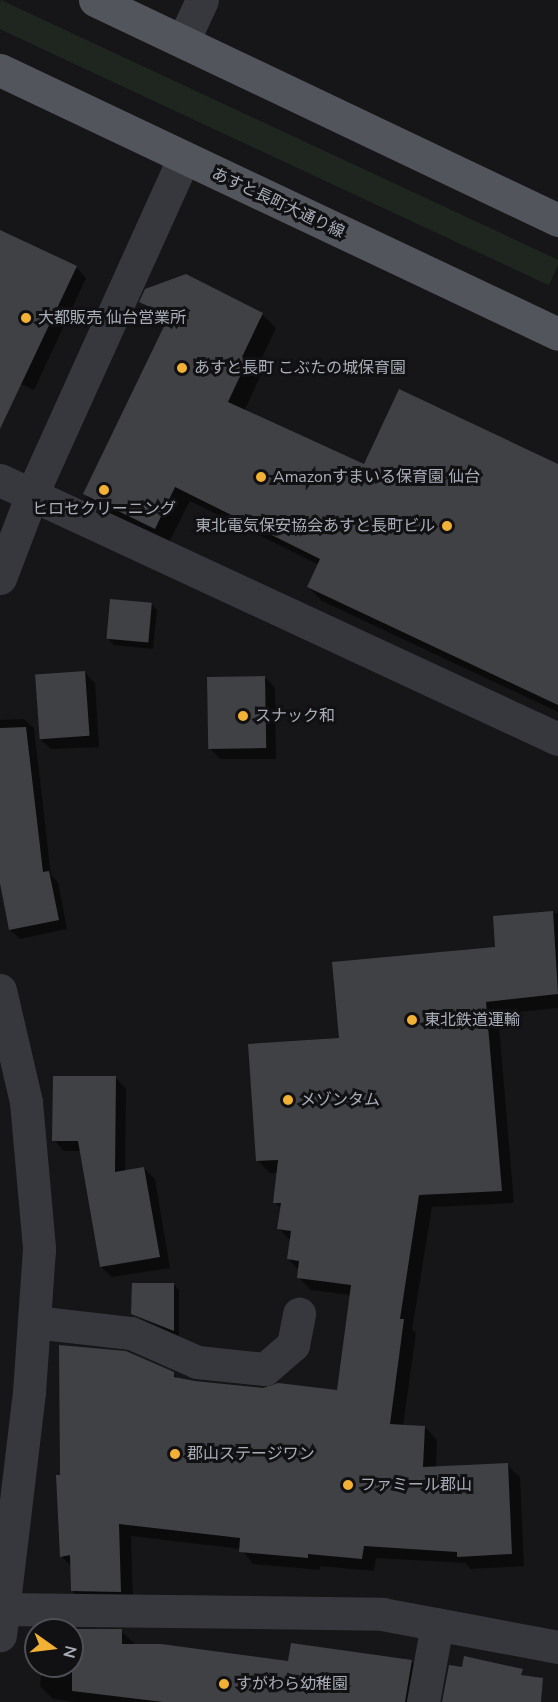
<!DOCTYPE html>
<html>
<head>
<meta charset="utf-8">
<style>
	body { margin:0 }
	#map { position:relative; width:558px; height:1702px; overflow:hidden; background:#161618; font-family:"Nunito Sans","Noto Sans JP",sans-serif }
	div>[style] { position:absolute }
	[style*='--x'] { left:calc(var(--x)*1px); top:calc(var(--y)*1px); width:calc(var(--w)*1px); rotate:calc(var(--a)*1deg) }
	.green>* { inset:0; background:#1e261f; transform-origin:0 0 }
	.shadow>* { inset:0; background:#0007 }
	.building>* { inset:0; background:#404145; transform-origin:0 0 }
	.minor>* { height:33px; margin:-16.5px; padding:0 16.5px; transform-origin:16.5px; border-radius:16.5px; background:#37383d }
	.major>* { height:33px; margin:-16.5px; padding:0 16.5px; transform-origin:16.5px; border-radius:16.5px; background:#53555c }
	.dots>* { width:16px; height:16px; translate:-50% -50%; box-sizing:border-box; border:3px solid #111113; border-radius:50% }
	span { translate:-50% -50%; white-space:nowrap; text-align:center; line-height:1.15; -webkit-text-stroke:6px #111113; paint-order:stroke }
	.street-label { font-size:16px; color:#a8adb8 }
	.poi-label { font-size:16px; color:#a8adb8 }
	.left { translate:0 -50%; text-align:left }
	.right { translate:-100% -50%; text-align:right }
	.north { position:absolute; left:24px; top:1618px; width:60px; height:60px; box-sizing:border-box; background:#111113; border:2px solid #4d4f55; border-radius:50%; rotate:104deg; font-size:16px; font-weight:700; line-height:24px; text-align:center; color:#a8adb8 }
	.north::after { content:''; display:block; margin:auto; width:21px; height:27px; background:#f2b134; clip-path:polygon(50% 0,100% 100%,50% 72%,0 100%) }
</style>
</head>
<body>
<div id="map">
	<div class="green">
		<div style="left:1px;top:0;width:617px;height:27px;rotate:25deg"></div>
	</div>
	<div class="shadow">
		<div style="clip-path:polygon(0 232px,76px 267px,86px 278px,34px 390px,0 375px)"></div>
		<div style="clip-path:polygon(141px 302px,262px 314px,276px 328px,256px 370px,261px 375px,244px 411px,365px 466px,558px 465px,558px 712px,322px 601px,308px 587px,319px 565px,190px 501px,169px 542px,99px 508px,85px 494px,168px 322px)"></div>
		<div style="clip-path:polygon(151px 604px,157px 610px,153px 649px,114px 645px,108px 639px)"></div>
		<div style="clip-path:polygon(84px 672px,95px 683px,99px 747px,51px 749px,40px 739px)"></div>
		<div style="clip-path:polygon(265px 677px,275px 688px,276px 759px,220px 759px,210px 748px)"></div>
		<div style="clip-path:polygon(24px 719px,34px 728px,51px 875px,58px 882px,67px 929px,20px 939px,10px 930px,0 875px,0 720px)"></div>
		<div style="clip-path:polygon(558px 913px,558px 1008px,498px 1014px,514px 1203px,432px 1207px,412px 1330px,416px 1333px,403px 1426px,425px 1427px,437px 1440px,436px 1468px,507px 1465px,520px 1477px,524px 1566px,471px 1569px,465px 1563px,376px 1558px,374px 1571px,320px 1566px,320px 1570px,253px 1564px,241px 1549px,131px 1536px,133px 1604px,85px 1603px,72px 1591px,72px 1567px,61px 1556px,61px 1476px,173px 1374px,179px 1379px,263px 1389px,338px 1391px,351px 1295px,311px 1290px,298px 1277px,299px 1270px,288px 1259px,291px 1241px,278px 1228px,281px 1209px,275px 1202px,278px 1173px,270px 1173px,258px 1161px,341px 1040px,497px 948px,495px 917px)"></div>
		<div style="clip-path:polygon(116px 1078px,126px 1089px,125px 1172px,144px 1168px,155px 1179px,170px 1268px,112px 1277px,101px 1267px,82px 1151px,64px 1151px,54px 1140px)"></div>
		<div style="clip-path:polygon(173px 1284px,179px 1290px,179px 1336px,132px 1314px)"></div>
		<div style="clip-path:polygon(121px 1631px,135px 1644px,289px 1663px,411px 1661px,424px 1674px,421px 1702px,74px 1702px,53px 1699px,40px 1686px,42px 1666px,72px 1666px,72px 1645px)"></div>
	</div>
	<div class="building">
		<div style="clip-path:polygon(0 230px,77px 266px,0 429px)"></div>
		<div style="clip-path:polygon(186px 274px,263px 313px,242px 357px,248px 359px,228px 402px,364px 464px,399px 389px,558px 464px,558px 705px,307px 587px,320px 559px,175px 487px,155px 529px,83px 494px,169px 316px,139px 302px,145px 289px)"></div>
		<div style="left:110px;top:599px;width:42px;height:40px;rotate:5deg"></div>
		<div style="left:85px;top:671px;width:65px;height:50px;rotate:86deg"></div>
		<div style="left:265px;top:676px;width:72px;height:58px;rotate:89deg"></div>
		<div style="clip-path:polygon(26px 727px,43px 872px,49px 871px,59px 920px,9px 930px,0 883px,0 728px)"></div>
		<div style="clip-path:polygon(553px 911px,558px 994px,486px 1002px,502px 1191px,419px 1195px,400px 1319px,404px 1319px,390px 1424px,425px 1426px,423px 1467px,508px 1463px,512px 1554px,457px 1557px,457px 1552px,364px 1546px,362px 1559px,308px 1554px,308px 1558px,239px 1552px,240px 1538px,119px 1524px,121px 1592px,71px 1591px,70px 1555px,60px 1557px,56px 1475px,60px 1475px,59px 1345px,126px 1351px,174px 1372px,174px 1377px,195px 1381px,263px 1388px,278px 1383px,337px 1390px,351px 1285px,297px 1278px,299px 1261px,287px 1259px,291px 1231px,277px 1229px,281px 1203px,273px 1203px,278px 1160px,256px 1161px,248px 1044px,339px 1038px,332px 962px,495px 947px,493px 916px)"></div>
		<div style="clip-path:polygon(53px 1076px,116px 1076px,115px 1172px,144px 1167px,160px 1257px,100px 1267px,78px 1141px,52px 1141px)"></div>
		<div style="clip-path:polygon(132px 1283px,174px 1283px,174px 1331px,131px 1314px)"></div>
		<div style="clip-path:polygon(122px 1629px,122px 1644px,161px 1644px,288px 1661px,291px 1643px,412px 1660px,405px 1702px,163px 1702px,72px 1691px,72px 1629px)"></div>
		<div style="clip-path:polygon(464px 1656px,523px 1669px,521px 1675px,543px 1678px,541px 1702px,442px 1702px,449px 1665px,462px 1667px)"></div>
	</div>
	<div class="minor">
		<div style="--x:183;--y:41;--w:45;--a:-65.1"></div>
		<div style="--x:0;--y:480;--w:615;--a:24.9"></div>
		<div style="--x:0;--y:578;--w:90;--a:-69.1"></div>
		<div style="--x:32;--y:494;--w:367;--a:-65.7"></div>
		<div style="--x:0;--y:990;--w:115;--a:76.9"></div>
		<div style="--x:26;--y:1102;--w:148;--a:84.9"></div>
		<div style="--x:39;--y:1249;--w:143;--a:94"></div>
		<div style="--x:29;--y:1392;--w:245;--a:96.8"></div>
		<div style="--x:34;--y:1322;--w:98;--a:6.5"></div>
		<div style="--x:131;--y:1333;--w:72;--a:23.7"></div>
		<div style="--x:197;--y:1362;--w:68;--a:5.9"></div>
		<div style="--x:265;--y:1369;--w:37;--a:-41"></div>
		<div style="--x:293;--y:1345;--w:32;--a:-79"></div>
		<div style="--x:0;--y:1609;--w:382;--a:0.7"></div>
		<div style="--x:382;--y:1614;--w:179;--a:10.6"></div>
		<div style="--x:423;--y:1702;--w:79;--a:-79.8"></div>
	</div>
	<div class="major">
		<div style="--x:95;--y:0;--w:513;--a:25.42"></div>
		<div style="--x:0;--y:70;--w:617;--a:25.32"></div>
	</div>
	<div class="dots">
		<div style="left:26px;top:318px;background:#f2b134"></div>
		<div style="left:182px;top:368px;background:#f2b134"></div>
		<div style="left:261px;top:477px;background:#f2b134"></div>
		<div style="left:104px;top:490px;background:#f2b134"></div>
		<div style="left:447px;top:526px;background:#f2b134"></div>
		<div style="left:243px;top:716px;background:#f2b134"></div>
		<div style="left:412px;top:1020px;background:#f2b134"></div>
		<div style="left:288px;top:1100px;background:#f2b134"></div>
		<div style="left:175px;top:1454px;background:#f2b134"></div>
		<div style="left:348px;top:1485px;background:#f2b134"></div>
		<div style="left:224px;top:1684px;background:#f2b134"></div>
	</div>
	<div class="street-label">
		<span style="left:278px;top:203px;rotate:25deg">あすと長町大通り線</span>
	</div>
	<div class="poi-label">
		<span class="left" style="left:38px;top:318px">大都販売 仙台営業所</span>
		<span class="left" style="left:194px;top:368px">あすと長町 こぶたの城保育園</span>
		<span class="left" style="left:273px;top:477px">Amazonすまいる保育園 仙台</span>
		<span style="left:104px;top:509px">ヒロセクリーニング</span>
		<span class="right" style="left:435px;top:526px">東北電気保安協会あすと長町ビル</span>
		<span class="left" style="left:255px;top:716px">スナック和</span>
		<span class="left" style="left:424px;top:1020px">東北鉄道運輸</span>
		<span class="left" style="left:300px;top:1100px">メゾンタム</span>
		<span class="left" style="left:187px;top:1454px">郡山ステージワン</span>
		<span class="left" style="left:360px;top:1485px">ファミール郡山</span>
		<span class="left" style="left:236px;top:1684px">すがわら幼稚園</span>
	</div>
	<div class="north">N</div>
</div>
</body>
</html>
